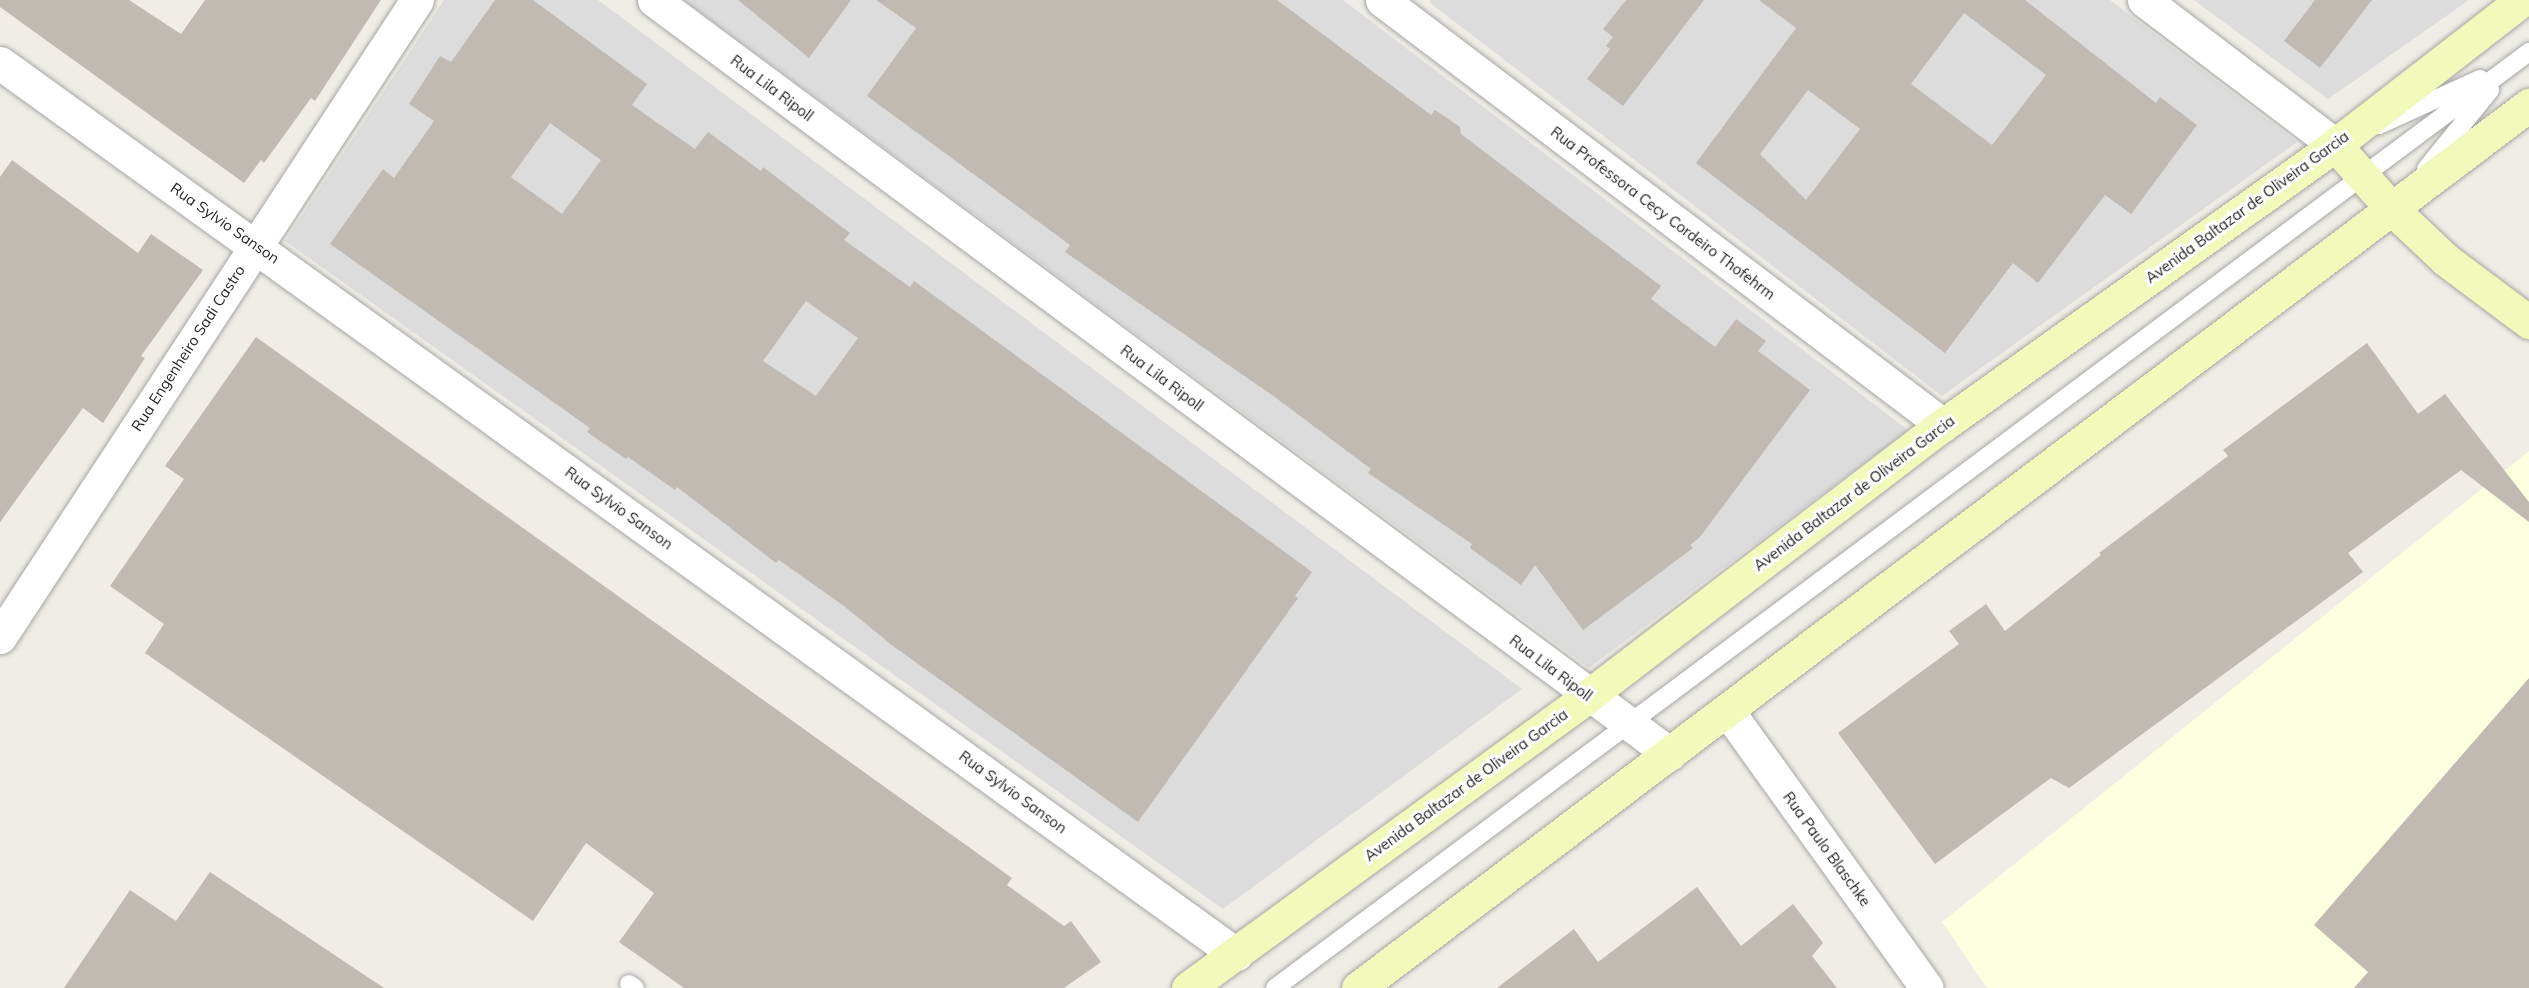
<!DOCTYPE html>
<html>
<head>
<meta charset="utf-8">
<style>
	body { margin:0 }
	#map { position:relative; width:2529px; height:988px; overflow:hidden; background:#f0ede6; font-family:Mulish,sans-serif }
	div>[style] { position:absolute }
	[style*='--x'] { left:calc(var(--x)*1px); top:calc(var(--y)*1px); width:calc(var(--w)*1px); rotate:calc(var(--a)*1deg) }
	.residential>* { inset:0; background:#dddcdc }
	.education>* { inset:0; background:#fcffe0 }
	.building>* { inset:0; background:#c1bab2 }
	.roads { filter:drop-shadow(0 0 2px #a6a6a6) drop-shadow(0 0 2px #a6a6a6) }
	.service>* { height:18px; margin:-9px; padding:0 9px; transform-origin:9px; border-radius:9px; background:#fff }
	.minor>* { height:33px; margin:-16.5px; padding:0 16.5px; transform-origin:16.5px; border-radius:16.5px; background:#fff }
	.tertiary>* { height:33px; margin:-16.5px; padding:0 16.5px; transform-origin:16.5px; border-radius:16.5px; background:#fff }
	.secondary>* { height:33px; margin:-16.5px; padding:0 16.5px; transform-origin:16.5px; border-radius:16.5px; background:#f1f9bb }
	span { translate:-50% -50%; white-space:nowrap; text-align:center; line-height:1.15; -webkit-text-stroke:6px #fff; paint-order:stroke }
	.street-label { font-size:15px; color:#1f1f1f }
</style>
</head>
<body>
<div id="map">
	<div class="residential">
		<div style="clip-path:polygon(444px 0,598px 0,1522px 689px,1223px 909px,285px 241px)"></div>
		<div style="clip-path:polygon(684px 0,1343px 0,1908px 430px,1589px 668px)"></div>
		<div style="clip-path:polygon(1431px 0,2110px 0,2297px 142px,1942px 396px,1429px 2px)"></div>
		<div style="clip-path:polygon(2194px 0,2469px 0,2328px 99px)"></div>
	</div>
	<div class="education">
		<div style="clip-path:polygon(2529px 451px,2529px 988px,1987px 988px,1942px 922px)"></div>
	</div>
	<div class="building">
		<div style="clip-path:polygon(0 0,129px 0,181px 34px,205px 0,381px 0,315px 101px,311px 98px,264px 163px,261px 160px,244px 183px,0 7px)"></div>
		<div style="clip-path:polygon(evenodd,495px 0,533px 0,647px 84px,632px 105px,695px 149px,708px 132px,761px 171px,763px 167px,850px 233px,844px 240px,910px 287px,914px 281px,1312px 572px,1295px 596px,1298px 598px,1138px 822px,893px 646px,844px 606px,779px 560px,776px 563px,677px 487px,675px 490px,628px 457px,626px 459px,587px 432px,590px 428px,330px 244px,383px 169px,394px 178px,434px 121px,409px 104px,440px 56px,451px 62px,495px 0,550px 123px,601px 160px,562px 214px,511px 177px,550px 123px,495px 0,806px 301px,858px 338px,816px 396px,763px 361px,806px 301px)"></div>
		<div style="clip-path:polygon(738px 0,851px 0,809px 58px)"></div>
		<div style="clip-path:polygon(876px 0,1277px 0,1431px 115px,1435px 110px,1460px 127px,1461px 134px,1661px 286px,1651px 299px,1715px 347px,1736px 319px,1766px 341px,1758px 351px,1810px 390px,1700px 537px,1690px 545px,1693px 548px,1583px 630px,1535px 565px,1521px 585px,1470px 548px,1472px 544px,1368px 473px,1371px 469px,1272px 395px,1065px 252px,1070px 245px,867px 96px,916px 28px)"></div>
		<div style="clip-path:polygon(1626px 0,1704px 0,1623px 106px,1587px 79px,1610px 49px,1606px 46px,1613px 37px,1603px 29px)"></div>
		<div style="clip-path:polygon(evenodd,1759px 0,2025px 0,2156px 103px,2160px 97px,2197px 125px,2131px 214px,2105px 195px,2038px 283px,2013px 263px,1945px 353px,1696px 163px,1796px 28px,1759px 0,1964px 13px,2046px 75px,1992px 145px,1911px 84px,1964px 13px,1759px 0,1808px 90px,1860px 129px,1806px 200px,1760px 154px,1808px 90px)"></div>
		<div style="clip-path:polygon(2315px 0,2372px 0,2320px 68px,2284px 41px)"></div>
		<div style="clip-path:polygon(12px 160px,138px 253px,151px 234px,203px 270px,141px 356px,145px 358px,103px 423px,83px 408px,0 522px,0 177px)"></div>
		<div style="clip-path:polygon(256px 337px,1012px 878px,1007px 885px,1064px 926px,1071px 921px,1101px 962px,1064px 988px,684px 988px,619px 942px,654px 893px,586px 843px,533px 921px,145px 653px,164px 624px,110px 586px,184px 479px,165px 466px)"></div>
		<div style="clip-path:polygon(2367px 343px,2418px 414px,2445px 394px,2529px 502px,2529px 522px,2461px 470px,2348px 553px,2363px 572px,2069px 788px,2051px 778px,1935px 864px,1838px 733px,1959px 644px,1949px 631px,1986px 604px,2005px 631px,2101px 555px,2099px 553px,2228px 456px,2223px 450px)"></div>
		<div style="clip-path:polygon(2529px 678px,2529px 988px,2354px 988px,2368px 972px,2314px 925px)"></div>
		<div style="clip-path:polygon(210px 872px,384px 988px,64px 988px,130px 890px,176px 921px)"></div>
		<div style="clip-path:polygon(1697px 887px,1741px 946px,1793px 904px,1823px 943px,1812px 956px,1837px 988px,1497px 988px,1574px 929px,1598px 962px)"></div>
	</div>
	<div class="roads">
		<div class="service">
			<div style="--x:2379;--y:125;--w:111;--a:-24.5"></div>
			<div style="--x:2426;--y:169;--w:102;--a:-51"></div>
			<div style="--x:629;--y:984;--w:7;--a:34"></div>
			<div style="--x:1275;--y:988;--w:1565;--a:-36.74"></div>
		</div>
		<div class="minor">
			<div style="--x:1382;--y:0;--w:704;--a:37.15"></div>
			<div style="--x:0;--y:63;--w:1524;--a:35.79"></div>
			<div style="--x:0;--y:637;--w:761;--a:-56.79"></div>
			<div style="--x:1727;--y:710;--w:342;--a:54.3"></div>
		</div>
		<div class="tertiary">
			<div style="--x:654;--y:0;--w:1265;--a:36.58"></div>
			<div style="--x:2144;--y:0;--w:240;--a:37.2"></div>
		</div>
		<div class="secondary">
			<div style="--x:2335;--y:145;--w:87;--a:48.3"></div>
			<div style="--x:2393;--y:210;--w:73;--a:43.3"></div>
			<div style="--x:2446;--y:260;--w:104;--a:36.8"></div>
			<div style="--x:1188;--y:988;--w:495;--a:-36.1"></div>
			<div style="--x:1588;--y:696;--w:447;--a:-37.4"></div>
			<div style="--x:1943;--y:425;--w:482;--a:-35.5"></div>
			<div style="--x:2335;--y:145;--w:237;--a:-37.8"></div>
			<div style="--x:1358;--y:988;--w:1467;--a:-37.02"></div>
		</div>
	</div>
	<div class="street-label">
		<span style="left:772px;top:88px;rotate:37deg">Rua Lila Ripoll</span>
		<span style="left:2247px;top:207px;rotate:-36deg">Avenida Baltazar de Oliveira Garcia</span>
		<span style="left:1663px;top:213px;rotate:37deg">Rua Professora Cecy Cordeiro Thofehrm</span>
		<span style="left:225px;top:223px;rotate:35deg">Rua Sylvio Sanson</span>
		<span style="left:188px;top:348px;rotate:-57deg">Rua Engenheiro Sadi Castro</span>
		<span style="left:1162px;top:378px;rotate:37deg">Rua Lila Ripoll</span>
		<span style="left:1854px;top:493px;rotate:-37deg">Avenida Baltazar de Oliveira Garcia</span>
		<span style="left:619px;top:508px;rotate:36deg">Rua Sylvio Sanson</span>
		<span style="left:1551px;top:668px;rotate:37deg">Rua Lila Ripoll</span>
		<span style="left:1466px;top:785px;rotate:-36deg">Avenida Baltazar de Oliveira Garcia</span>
		<span style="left:1013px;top:792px;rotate:36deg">Rua Sylvio Sanson</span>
		<span style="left:1827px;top:849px;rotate:54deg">Rua Paulo Blaschke</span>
	</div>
</div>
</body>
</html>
